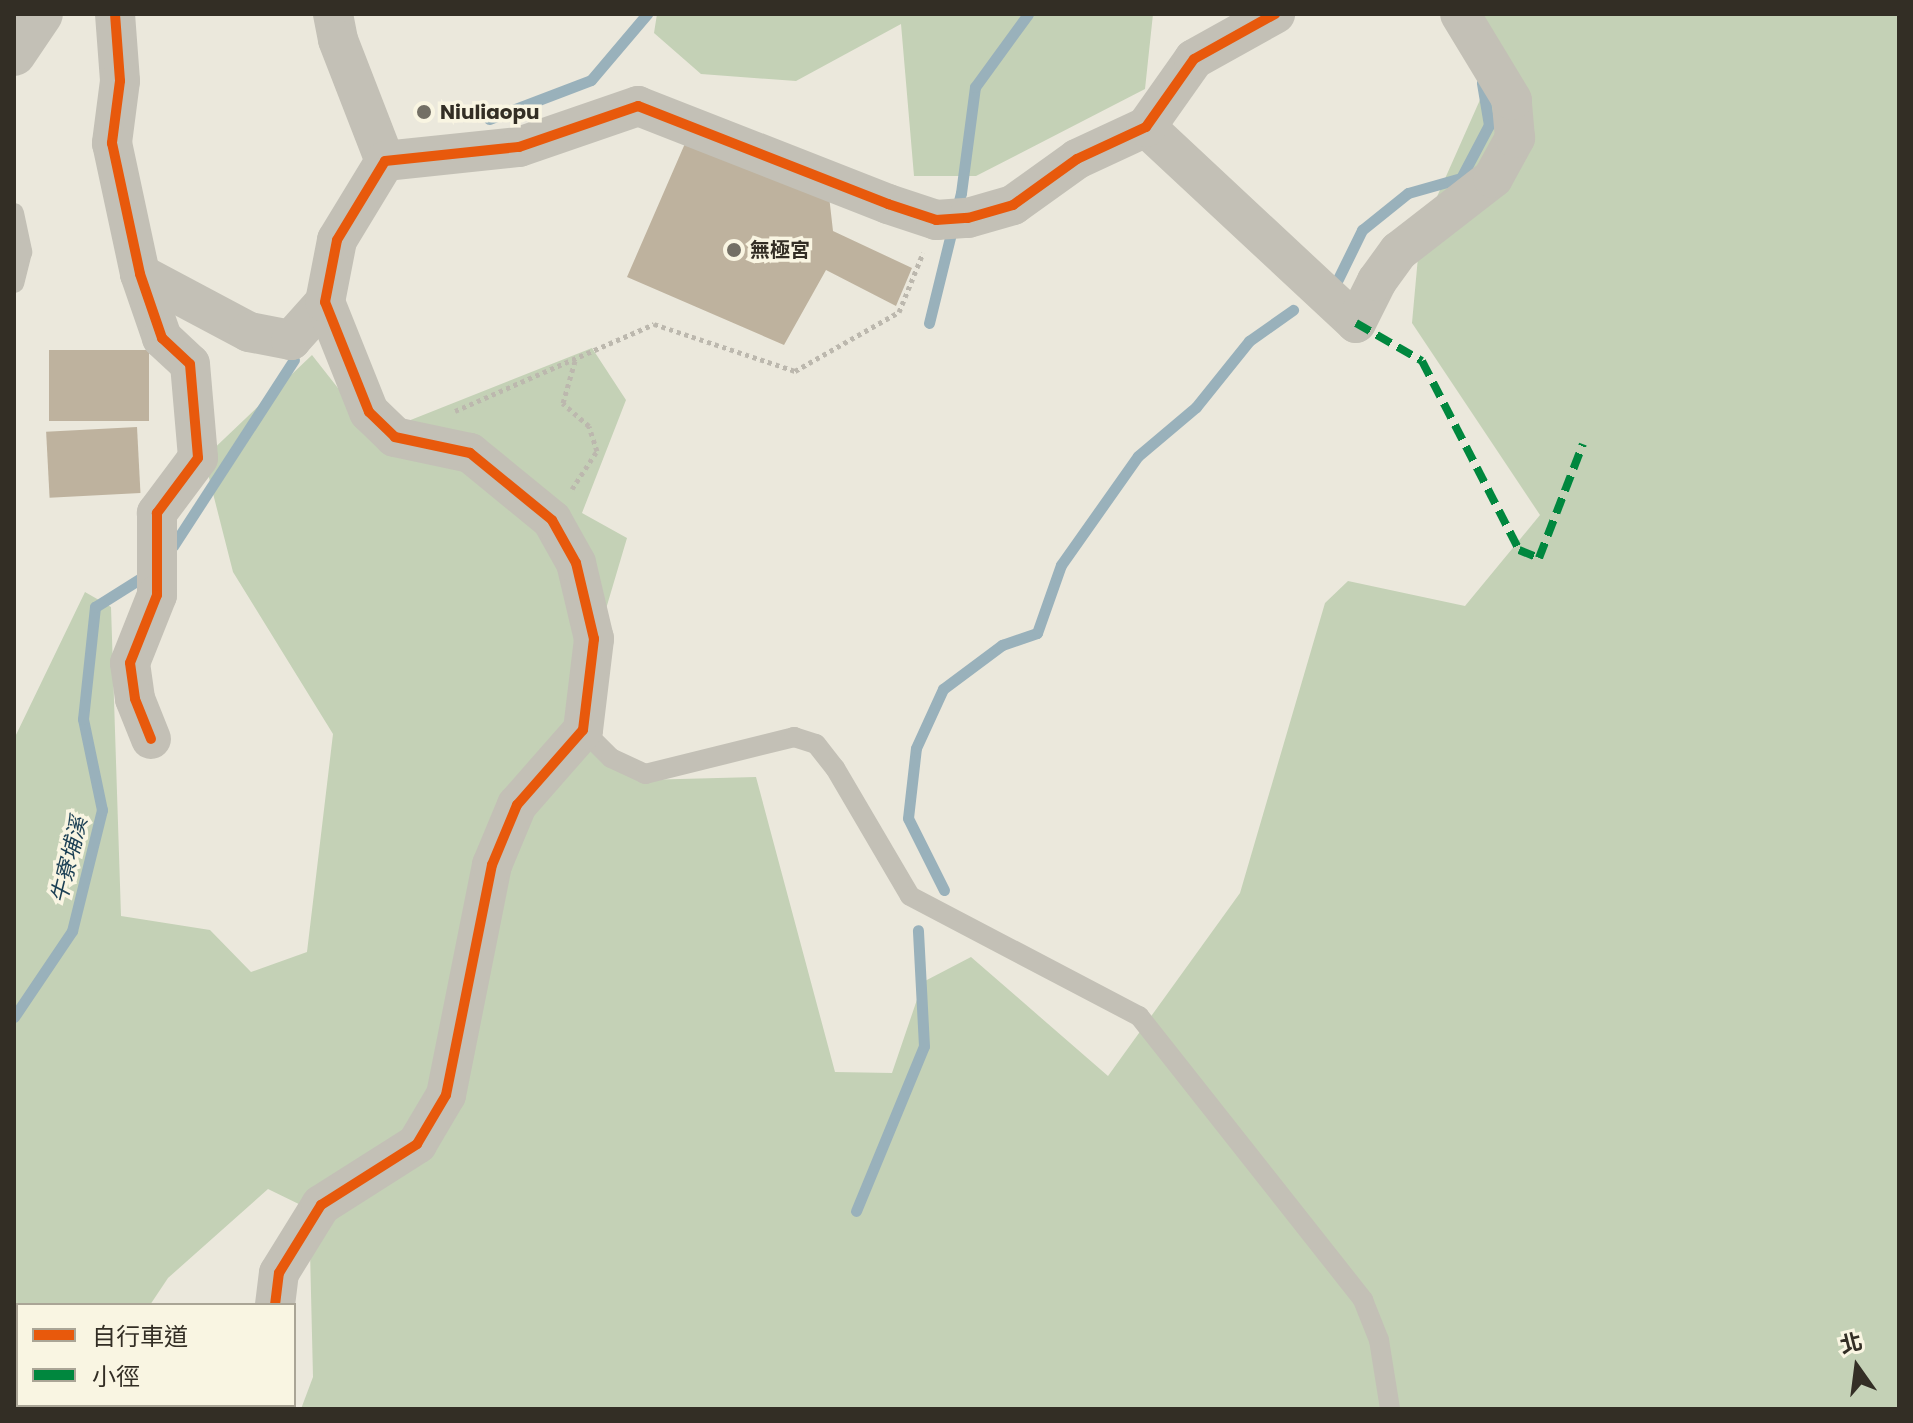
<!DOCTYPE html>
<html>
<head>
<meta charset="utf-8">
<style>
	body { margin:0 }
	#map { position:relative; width:1913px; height:1423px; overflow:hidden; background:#ebe8dc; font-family:Poppins,"Noto Sans TC",sans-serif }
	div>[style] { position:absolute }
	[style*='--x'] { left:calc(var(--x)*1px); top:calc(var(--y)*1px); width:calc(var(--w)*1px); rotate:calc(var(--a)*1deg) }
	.green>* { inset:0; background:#c4d1b6 }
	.stream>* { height:11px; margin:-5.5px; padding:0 5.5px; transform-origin:5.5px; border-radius:5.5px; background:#99b1bb }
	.building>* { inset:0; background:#beb29e; transform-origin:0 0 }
	.path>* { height:5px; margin-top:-2.5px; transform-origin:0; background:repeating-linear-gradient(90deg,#bcb8ae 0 4px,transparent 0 8px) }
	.service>* { height:20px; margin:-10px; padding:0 10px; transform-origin:10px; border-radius:10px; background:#c3c0b6 }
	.minor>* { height:40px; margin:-20px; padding:0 20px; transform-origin:20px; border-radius:20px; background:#c3c0b6 }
	.tertiary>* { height:44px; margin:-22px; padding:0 22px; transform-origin:22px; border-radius:22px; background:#c3c0b6 }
	.quiet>* { height:8px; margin-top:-4px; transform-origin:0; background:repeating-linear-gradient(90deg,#00873e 0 16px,transparent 0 24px) }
	.cycleway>* { height:10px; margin:-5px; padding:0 5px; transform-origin:5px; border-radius:5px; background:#e8590c }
	.dots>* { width:22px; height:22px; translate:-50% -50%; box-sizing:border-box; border:4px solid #f9f5e2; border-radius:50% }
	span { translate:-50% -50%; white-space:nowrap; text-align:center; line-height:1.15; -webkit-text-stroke:7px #f9f5e2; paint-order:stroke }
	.poi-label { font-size:20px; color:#332e25; font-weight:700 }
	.left { translate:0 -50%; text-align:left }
	.water-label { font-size:22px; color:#1b3f54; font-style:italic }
	.frame { position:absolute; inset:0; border:16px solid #332e25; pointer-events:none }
	.legend { position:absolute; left:16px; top:1303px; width:280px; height:104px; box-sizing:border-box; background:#f9f5e2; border:2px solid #aaa596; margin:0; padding:10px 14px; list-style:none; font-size:24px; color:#332e25 }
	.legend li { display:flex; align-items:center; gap:16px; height:40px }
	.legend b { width:40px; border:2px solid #aaa596 }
	.north { position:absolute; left:1817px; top:1327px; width:80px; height:80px; -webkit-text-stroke:6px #f9f5e2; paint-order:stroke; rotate:346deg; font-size:22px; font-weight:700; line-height:32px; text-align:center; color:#332e25 }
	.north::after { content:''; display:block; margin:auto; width:28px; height:36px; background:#332e25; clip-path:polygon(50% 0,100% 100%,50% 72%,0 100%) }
</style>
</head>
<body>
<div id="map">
	<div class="green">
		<div style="clip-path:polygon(657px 14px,1153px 14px,1145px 89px,976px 176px,914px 176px,901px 24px,796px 81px,701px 74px,654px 33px)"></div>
		<div style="clip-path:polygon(1459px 14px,1899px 14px,1899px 1409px,301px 1409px,313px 1377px,309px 1209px,268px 1189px,168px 1278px,150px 1305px,18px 1305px,18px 1405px,86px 1405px,14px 1409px,14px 739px,85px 592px,111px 607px,121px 916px,210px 930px,251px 972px,307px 952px,333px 734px,233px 572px,204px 458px,312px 355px,367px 425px,398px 425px,592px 348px,626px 400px,582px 513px,627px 538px,568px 737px,642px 780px,756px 777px,835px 1072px,892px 1073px,923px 982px,971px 957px,1108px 1076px,1240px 893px,1325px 603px,1348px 581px,1465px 606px,1540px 515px,1412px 323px,1420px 235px,1487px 84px)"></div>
	</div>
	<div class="stream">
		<div style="--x:489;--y:119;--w:109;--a:-20.9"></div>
		<div style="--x:591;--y:80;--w:87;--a:-49.7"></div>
		<div style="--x:1338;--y:279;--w:55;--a:-63.9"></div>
		<div style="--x:1362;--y:230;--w:59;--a:-38.8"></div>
		<div style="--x:1408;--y:193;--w:55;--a:-15.8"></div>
		<div style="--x:1461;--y:178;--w:60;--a:-62.2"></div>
		<div style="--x:1489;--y:125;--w:43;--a:-99.5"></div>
		<div style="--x:929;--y:323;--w:134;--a:-76.2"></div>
		<div style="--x:961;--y:193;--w:107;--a:-82.5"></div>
		<div style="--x:975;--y:87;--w:90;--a:-54"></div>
		<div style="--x:173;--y:546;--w:222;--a:-57"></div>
		<div style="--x:944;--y:890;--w:80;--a:-116.6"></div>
		<div style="--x:908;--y:818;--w:70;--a:-83.5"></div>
		<div style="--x:916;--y:748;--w:65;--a:-65.4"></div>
		<div style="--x:943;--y:689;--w:74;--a:-36.7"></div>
		<div style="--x:1002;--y:645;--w:37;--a:-19"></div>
		<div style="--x:1037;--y:633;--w:72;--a:-70.6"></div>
		<div style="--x:1061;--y:565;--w:133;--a:-54.8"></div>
		<div style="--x:1138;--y:456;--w:76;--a:-40.2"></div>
		<div style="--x:1196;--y:407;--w:85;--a:-51.2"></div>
		<div style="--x:1249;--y:341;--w:54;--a:-35.2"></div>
		<div style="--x:14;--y:1017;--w:104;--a:-56"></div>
		<div style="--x:72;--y:931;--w:125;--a:-76.1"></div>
		<div style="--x:102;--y:810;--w:93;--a:-101.8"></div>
		<div style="--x:83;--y:719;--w:113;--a:-83.9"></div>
		<div style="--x:95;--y:607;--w:54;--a:-32.2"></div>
		<div style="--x:856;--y:1211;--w:178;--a:-67.6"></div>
		<div style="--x:924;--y:1046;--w:116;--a:-93"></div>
	</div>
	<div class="building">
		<div style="clip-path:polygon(690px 132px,828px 187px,833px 231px,912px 268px,896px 306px,826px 270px,784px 345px,627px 277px)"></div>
		<div style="left:149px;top:350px;width:71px;height:100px;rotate:90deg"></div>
		<div style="left:137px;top:427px;width:66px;height:91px;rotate:87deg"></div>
	</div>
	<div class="path">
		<div style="--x:455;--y:411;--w:217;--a:-23.6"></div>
		<div style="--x:654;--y:324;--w:149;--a:18.4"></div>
		<div style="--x:795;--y:371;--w:120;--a:-29.6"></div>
		<div style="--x:899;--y:312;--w:64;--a:-67.9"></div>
		<div style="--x:572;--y:489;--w:45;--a:-56.7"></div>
		<div style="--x:597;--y:451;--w:26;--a:-108"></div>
		<div style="--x:589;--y:426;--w:35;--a:-139"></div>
		<div style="--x:563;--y:403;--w:44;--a:-74.1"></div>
	</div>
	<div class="service">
		<div style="--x:14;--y:213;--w:40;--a:78"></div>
		<div style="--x:22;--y:252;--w:32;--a:104"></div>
		<div style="--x:583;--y:730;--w:40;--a:45"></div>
		<div style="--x:611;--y:758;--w:38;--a:25"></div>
		<div style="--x:645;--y:774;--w:154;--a:-13.9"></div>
		<div style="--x:794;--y:737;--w:23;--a:18"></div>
		<div style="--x:816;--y:744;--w:31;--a:52"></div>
		<div style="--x:835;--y:768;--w:148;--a:59.6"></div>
		<div style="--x:910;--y:896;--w:259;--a:27.7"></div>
		<div style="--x:1139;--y:1016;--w:362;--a:51.7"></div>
		<div style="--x:1363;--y:1300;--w:43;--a:68.2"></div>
		<div style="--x:1379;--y:1340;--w:70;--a:80.9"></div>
	</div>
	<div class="minor">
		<div style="--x:115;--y:14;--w:67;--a:85.7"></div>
		<div style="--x:120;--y:81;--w:63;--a:97.4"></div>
		<div style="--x:112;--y:143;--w:134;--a:77.9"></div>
		<div style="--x:140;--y:274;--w:68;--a:71"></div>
		<div style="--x:162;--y:338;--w:38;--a:43"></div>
		<div style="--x:190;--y:364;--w:94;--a:85.1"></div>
		<div style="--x:198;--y:458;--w:69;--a:126.7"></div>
		<div style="--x:157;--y:513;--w:82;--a:90"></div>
		<div style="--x:157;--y:595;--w:73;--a:111.7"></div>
		<div style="--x:130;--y:663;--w:36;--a:82"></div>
		<div style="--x:135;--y:699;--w:43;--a:68.2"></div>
		<div style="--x:333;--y:14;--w:26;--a:79"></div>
		<div style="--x:338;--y:40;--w:130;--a:68.8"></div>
		<div style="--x:1146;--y:127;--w:287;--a:43"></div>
		<div style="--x:1356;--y:323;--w:47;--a:-63.4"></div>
		<div style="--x:1377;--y:281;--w:37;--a:-54"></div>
		<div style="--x:1399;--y:251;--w:119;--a:-37.8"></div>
		<div style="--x:1493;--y:178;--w:46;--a:-61.2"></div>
		<div style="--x:1515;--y:138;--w:38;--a:-95"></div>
		<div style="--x:1512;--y:100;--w:100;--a:-121.2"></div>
		<div style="--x:140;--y:274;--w:123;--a:28"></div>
		<div style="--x:249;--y:332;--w:43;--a:10.8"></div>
		<div style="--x:291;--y:340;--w:51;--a:-48.2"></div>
		<div style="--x:275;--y:1305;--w:32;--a:-83"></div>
		<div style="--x:279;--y:1273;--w:80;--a:-58.3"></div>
		<div style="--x:321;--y:1205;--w:114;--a:-32.4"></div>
		<div style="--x:417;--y:1144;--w:57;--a:-59.4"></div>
		<div style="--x:446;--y:1095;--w:235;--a:-78.7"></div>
		<div style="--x:492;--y:865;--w:65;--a:-67.4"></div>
		<div style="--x:517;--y:805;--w:100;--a:-48.7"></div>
		<div style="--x:583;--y:730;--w:92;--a:-83.1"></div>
		<div style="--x:594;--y:639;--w:78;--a:-103.3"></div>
		<div style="--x:576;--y:563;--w:49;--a:-119.2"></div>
		<div style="--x:552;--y:520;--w:106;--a:-140.7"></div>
		<div style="--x:470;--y:453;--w:77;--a:-168"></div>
		<div style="--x:395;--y:437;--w:36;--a:-136"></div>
		<div style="--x:369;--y:412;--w:118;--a:-111.8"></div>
		<div style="--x:325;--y:302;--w:63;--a:-79"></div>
		<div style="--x:337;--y:240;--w:92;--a:-58.7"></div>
		<div style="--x:385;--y:161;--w:135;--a:-6"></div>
		<div style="--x:519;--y:147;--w:126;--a:-19"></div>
		<div style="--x:638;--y:106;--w:269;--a:21.4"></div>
		<div style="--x:888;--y:204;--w:51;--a:18.4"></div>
		<div style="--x:936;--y:220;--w:32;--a:-4"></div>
		<div style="--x:968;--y:218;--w:47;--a:-16.1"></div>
		<div style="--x:1013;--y:205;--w:79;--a:-35.7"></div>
		<div style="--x:1077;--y:159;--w:76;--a:-24.9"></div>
		<div style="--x:1146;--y:127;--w:83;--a:-54.8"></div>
		<div style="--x:1194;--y:59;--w:93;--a:-29.1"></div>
		<div style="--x:247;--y:1409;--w:4;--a:-63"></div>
	</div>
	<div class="tertiary">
		<div style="--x:14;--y:54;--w:48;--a:-56"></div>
	</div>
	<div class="quiet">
		<div style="--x:1356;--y:323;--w:76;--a:29.9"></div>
		<div style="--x:1422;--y:361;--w:212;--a:62.8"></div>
		<div style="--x:1519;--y:550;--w:22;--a:22"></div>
		<div style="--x:1539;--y:558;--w:122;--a:-68.9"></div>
	</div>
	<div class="cycleway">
		<div style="--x:115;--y:14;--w:67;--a:85.7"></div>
		<div style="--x:120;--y:81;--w:63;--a:97.4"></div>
		<div style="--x:112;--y:143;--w:134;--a:77.9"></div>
		<div style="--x:140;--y:274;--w:68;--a:71"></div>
		<div style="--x:162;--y:338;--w:38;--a:43"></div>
		<div style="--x:190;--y:364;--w:94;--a:85.1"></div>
		<div style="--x:198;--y:458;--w:69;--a:126.7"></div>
		<div style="--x:157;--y:513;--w:82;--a:90"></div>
		<div style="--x:157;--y:595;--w:73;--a:111.7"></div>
		<div style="--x:130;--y:663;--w:36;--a:82"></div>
		<div style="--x:135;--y:699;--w:43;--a:68.2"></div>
		<div style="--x:275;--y:1305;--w:32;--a:-83"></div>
		<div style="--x:279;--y:1273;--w:80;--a:-58.3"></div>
		<div style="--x:321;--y:1205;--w:114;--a:-32.4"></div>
		<div style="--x:417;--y:1144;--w:57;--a:-59.4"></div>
		<div style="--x:446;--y:1095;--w:235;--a:-78.7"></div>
		<div style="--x:492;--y:865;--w:65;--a:-67.4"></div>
		<div style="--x:517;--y:805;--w:100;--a:-48.7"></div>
		<div style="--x:583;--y:730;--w:92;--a:-83.1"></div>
		<div style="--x:594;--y:639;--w:78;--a:-103.3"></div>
		<div style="--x:576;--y:563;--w:49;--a:-119.2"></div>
		<div style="--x:552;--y:520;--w:106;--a:-140.7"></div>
		<div style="--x:470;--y:453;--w:77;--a:-168"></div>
		<div style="--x:395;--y:437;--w:36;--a:-136"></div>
		<div style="--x:369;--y:412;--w:118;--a:-111.8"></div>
		<div style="--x:325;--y:302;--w:63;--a:-79"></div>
		<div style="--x:337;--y:240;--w:92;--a:-58.7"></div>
		<div style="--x:385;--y:161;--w:135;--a:-6"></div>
		<div style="--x:519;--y:147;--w:126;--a:-19"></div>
		<div style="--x:638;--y:106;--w:269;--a:21.4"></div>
		<div style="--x:888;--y:204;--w:51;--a:18.4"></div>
		<div style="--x:936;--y:220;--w:32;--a:-4"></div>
		<div style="--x:968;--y:218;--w:47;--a:-16.1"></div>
		<div style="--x:1013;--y:205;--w:79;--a:-35.7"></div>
		<div style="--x:1077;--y:159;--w:76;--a:-24.9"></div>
		<div style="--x:1146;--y:127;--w:83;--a:-54.8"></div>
		<div style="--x:1194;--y:59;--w:93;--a:-29.1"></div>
	</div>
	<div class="dots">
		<div style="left:424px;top:112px;background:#736f65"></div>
		<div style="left:734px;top:250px;background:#736f65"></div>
	</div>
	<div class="poi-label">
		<span class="left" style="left:440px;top:112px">Niuliaopu</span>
		<span class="left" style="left:750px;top:250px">無極宮</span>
	</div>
	<div class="water-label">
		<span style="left:69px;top:860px;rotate:-76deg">牛寮埔溪</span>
	</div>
	<div class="frame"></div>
	<ul class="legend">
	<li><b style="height:10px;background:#e8590c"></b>自行車道</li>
	<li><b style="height:10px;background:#00873e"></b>小徑</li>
	</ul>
	<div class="north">北</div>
</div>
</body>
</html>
